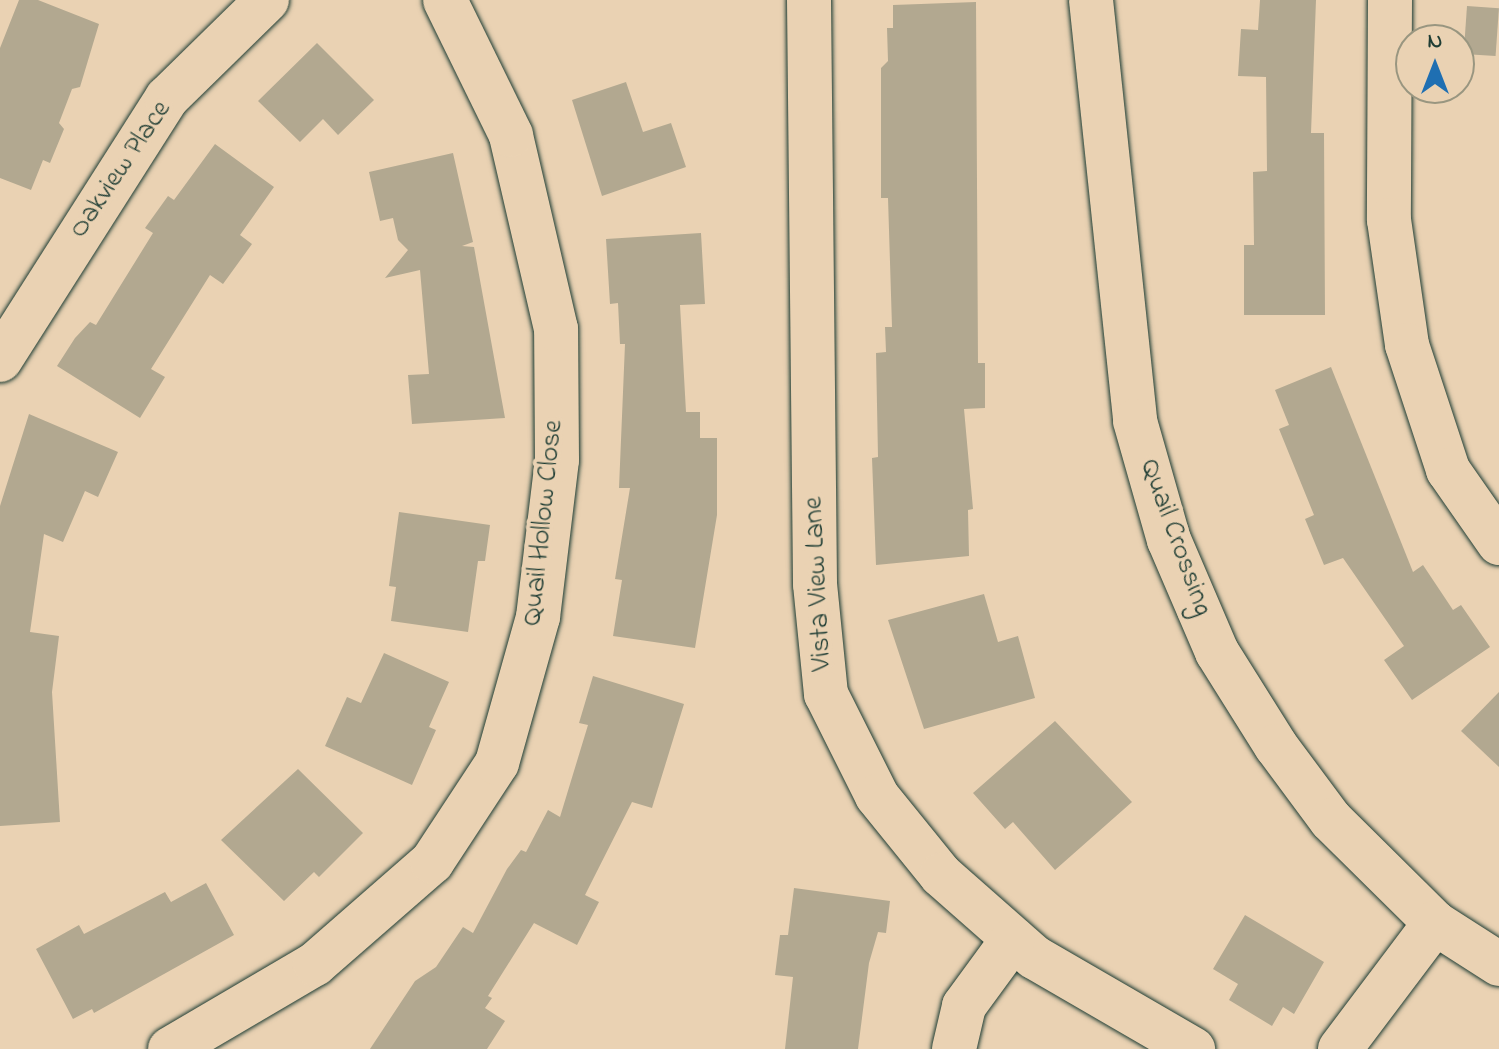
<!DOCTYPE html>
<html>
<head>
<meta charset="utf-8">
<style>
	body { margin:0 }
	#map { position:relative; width:1499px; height:1049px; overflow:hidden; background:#ead2b3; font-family:"Indie Flower",sans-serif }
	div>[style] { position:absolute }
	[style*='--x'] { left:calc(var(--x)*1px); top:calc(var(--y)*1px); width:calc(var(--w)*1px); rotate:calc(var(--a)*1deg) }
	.building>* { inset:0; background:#b2a890; transform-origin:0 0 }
	.roads { filter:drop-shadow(0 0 2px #1f3d34) drop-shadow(0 0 2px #1f3d34) }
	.minor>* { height:44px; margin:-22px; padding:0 22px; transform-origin:22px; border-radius:22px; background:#ead2b3 }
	span { translate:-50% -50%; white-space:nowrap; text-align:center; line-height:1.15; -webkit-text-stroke:8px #ead2b3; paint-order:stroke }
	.street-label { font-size:28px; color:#1f3d34 }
	.north { position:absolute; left:1395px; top:24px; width:80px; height:80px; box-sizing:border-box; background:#ead2b3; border:2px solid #999680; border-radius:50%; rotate:0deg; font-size:22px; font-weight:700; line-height:32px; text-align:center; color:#1f3d34 }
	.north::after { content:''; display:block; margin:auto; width:28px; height:36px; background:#1f6fb2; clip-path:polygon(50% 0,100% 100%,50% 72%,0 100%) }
</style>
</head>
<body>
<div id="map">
	<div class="building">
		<div style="clip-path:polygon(19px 0,38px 0,99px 24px,80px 87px,72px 89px,59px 123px,64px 129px,50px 163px,43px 160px,31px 190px,0 178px,0 48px)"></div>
		<div style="clip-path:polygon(1260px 0,1316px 0,1311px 133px,1324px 133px,1325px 315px,1244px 315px,1244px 245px,1254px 245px,1253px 172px,1267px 171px,1266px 77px,1238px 76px,1241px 29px,1258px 30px)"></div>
		<div style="clip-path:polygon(976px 2px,978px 363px,985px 363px,985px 408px,964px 409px,973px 509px,968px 510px,969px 556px,876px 565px,872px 458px,878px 457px,876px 353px,886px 352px,885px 327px,892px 327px,888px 198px,881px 198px,881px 68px,888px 61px,887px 28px,893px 28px,893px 5px)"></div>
		<div style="left:1467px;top:6px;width:32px;height:48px;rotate:4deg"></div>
		<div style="clip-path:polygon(317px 43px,374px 100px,338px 135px,323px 119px,300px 142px,258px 101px)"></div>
		<div style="clip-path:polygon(626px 82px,643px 132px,671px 123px,686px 167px,602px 196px,572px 100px)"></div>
		<div style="clip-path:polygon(215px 144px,274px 187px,240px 235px,252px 244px,223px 284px,210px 275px,151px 369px,165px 377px,140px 418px,57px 366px,75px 338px,90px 322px,96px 325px,153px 233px,145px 228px,168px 196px,174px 200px)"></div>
		<div style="clip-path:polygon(453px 153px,473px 242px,462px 246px,474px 247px,505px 418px,412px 424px,408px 375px,429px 374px,420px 270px,385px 278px,408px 250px,398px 240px,393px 218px,380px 221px,369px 172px)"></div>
		<div style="clip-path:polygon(701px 233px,705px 304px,680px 305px,686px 412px,700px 412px,700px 438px,717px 438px,717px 515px,695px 648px,613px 636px,622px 580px,615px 579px,630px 488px,619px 488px,625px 344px,620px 344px,618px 303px,610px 304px,606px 239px)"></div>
		<div style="clip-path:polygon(1331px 367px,1413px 572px,1423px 565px,1453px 610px,1461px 605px,1490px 647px,1412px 700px,1384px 660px,1404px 646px,1343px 558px,1324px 565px,1305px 519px,1314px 515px,1279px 429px,1289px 425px,1275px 390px)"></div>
		<div style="clip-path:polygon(29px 414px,118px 452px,98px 497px,85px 491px,63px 542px,44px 534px,30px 632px,59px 636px,52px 692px,60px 822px,0 826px,0 506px)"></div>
		<div style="clip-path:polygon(399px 512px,490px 525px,485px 561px,478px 561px,468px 632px,391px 621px,396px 587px,389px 586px)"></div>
		<div style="clip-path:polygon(984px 594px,998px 642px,1018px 636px,1035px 698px,924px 729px,888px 620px)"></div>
		<div style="clip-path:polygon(384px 653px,449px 682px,429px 727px,436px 730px,412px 785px,325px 746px,347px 697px,361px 703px)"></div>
		<div style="clip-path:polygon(593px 676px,684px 704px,652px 808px,632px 802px,585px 895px,599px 902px,577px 945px,534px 923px,488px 996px,492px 998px,485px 1008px,505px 1021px,487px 1049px,370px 1049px,415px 981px,436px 967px,463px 927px,473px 933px,507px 869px,521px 850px,526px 852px,548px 810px,560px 817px,588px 725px,579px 723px)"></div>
		<div style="clip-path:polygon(1499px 692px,1499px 767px,1461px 731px)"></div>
		<div style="clip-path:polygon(1055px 721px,1132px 802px,1055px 870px,1013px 822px,1005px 829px,973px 793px)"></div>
		<div style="clip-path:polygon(298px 769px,363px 833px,319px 877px,314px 872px,284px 901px,221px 840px)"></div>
		<div style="clip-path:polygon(206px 883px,234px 935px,94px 1013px,92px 1009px,73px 1019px,36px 949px,79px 925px,84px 934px,165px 892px,171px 902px)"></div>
		<div style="clip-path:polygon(794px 888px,890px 901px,886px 933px,878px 932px,869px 963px,858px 1049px,785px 1049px,793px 977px,775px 975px,780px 935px,788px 935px)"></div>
		<div style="clip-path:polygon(1245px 915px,1324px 962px,1294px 1014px,1283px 1007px,1272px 1026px,1229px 1000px,1238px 984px,1213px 969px)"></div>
	</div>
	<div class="roads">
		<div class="minor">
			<div style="--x:809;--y:0;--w:584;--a:89.41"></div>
			<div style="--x:815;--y:584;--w:111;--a:84.3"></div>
			<div style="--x:826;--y:694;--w:114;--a:63.4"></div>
			<div style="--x:877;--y:796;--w:102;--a:51"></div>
			<div style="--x:941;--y:875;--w:124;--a:41.4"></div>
			<div style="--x:1034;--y:957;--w:184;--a:30.1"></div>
			<div style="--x:1091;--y:0;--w:423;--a:84"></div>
			<div style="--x:1135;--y:421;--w:124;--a:74.1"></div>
			<div style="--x:1169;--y:540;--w:122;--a:66.8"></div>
			<div style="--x:1217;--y:652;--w:111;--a:57.9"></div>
			<div style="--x:1276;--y:746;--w:92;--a:53.4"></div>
			<div style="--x:1331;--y:820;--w:146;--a:44.7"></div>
			<div style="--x:1435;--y:923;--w:76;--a:32.6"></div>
			<div style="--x:1390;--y:0;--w:220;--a:90.3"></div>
			<div style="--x:1389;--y:220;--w:126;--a:81.8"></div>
			<div style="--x:1407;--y:345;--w:132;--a:71.8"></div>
			<div style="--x:1448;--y:470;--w:89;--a:55.1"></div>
			<div style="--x:0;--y:360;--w:311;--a:-57.5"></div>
			<div style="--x:167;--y:98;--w:140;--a:-44.4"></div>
			<div style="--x:170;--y:1049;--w:168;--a:-30.4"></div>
			<div style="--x:315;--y:964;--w:155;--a:-41.1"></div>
			<div style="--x:432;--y:862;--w:118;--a:-56.7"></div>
			<div style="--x:497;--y:763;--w:152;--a:-74.3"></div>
			<div style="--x:538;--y:617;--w:158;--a:-83.1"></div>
			<div style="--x:557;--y:460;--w:131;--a:-90.4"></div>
			<div style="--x:556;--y:329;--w:199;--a:-103.1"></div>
			<div style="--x:511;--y:135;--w:150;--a:-116.1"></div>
			<div style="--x:954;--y:1049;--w:44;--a:-76.9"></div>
			<div style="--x:964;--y:1006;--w:83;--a:-53.8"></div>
			<div style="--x:1340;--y:1049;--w:158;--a:-53"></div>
		</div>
	</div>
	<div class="street-label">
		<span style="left:121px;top:170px;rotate:-56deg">Oakview Place</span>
		<span style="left:544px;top:523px;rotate:-84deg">Quail Hollow Close</span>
		<span style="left:1175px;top:538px;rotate:70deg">Quail Crossing</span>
		<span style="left:819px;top:584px;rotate:-93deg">Vista View Lane</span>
	</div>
	<div class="north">N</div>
</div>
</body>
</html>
